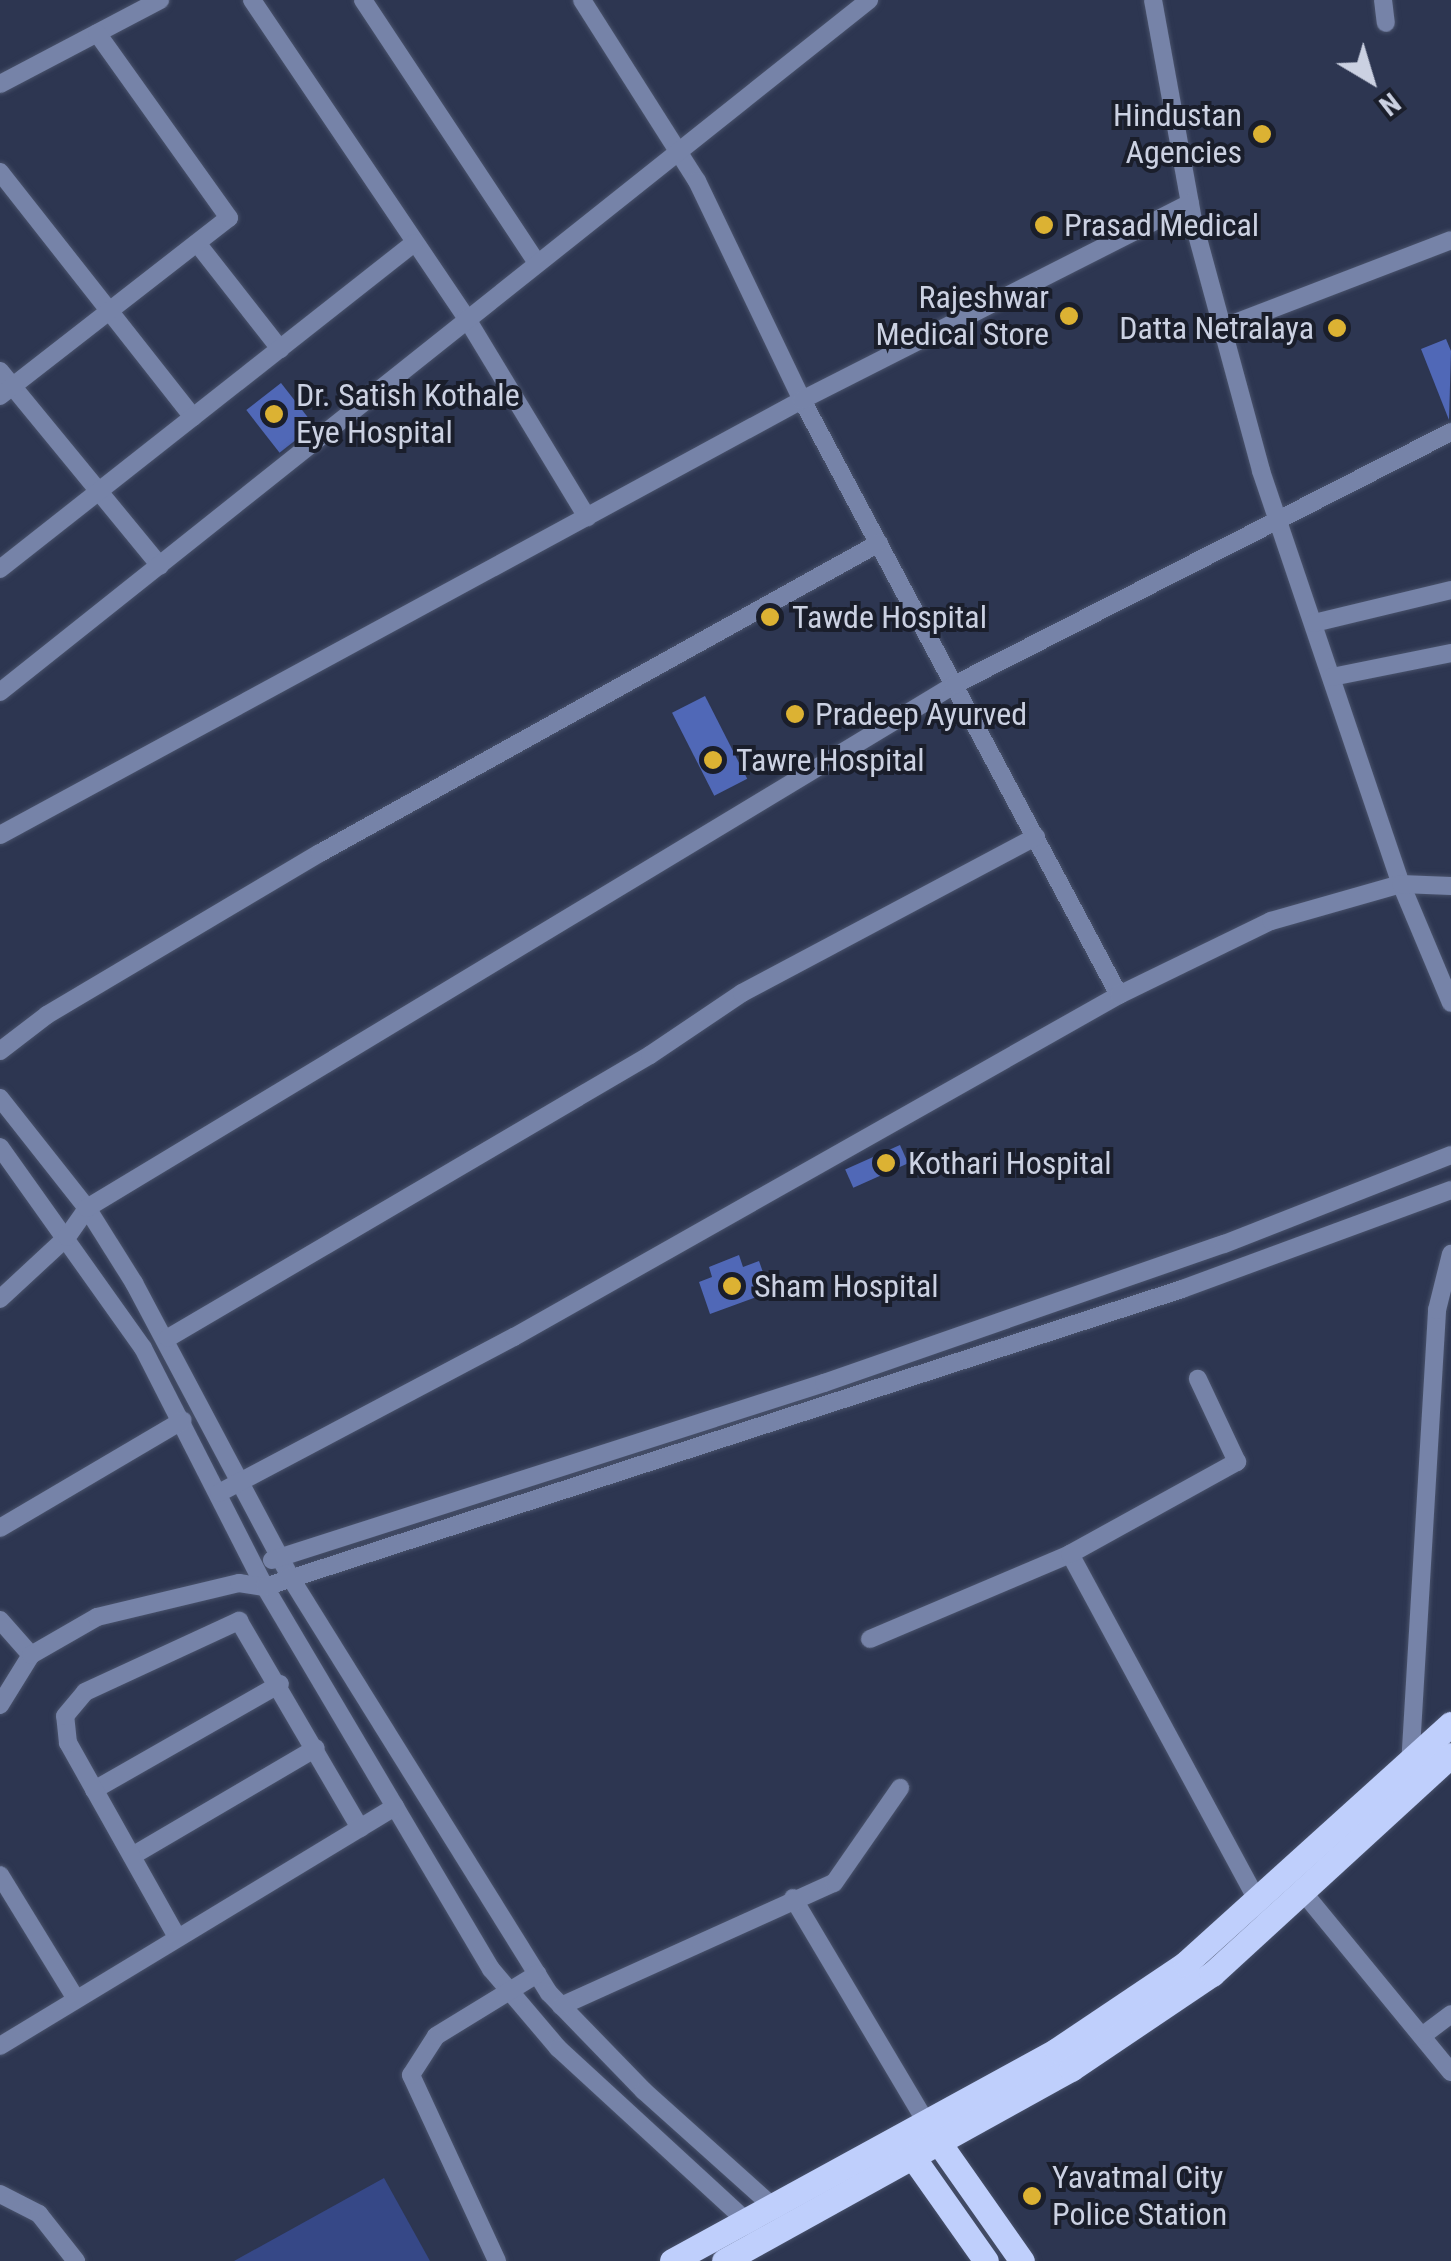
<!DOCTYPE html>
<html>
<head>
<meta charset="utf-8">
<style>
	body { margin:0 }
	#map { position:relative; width:1451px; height:2261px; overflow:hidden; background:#2d3651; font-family:"Roboto Condensed",sans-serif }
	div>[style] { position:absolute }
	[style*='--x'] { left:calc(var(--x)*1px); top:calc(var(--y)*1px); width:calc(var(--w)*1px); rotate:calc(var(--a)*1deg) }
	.green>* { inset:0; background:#364887 }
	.building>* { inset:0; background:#5068b7; transform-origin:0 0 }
	.roads { filter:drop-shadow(0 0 2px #49526b) drop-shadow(0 0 2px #49526b) }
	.minor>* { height:18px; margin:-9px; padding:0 9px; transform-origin:9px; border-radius:9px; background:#7683a8 }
	.major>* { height:25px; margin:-12.5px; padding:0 12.5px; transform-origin:12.5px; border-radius:12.5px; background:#bfcffc }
	.dots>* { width:28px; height:28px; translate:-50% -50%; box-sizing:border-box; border:5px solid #1a1e2b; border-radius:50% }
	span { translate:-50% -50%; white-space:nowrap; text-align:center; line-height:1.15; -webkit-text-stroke:8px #1a1e2b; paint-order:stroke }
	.poi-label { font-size:32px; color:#cbd1e2 }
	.right { translate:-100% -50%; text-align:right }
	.left { translate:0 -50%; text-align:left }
	.north { position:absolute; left:1321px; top:30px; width:100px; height:100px; -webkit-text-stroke:8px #1a1e2b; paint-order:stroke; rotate:142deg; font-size:28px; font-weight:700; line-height:40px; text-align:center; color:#cbd1e2 }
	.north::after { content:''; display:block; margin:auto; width:35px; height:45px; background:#cbd1e2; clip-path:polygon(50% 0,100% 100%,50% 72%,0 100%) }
</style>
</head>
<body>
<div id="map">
	<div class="green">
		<div style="clip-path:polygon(384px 2178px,430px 2261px,234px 2261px)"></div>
	</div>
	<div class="building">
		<div style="clip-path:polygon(1446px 339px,1451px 351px,1449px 420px,1421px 349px)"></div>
		<div style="left:281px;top:383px;width:54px;height:44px;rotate:52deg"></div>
		<div style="left:705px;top:696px;width:93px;height:37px;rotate:63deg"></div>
		<div style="left:900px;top:1145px;width:20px;height:60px;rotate:66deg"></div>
		<div style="clip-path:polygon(739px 1255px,743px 1267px,759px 1261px,770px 1292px,710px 1314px,699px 1282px,712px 1277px,709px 1267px)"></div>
	</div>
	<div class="roads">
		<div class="minor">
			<div style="--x:252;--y:0;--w:385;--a:56"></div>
			<div style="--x:467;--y:319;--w:232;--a:58.8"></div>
			<div style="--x:363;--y:0;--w:313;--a:56.5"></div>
			<div style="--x:582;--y:0;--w:214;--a:57.6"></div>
			<div style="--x:697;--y:181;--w:243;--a:64.4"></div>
			<div style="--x:802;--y:400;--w:674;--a:61.95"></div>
			<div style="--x:1153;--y:0;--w:224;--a:79.7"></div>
			<div style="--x:1193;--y:220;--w:260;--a:74.8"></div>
			<div style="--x:1261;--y:471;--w:436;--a:71.3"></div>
			<div style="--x:1401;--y:884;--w:129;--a:67.2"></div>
			<div style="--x:1383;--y:0;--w:23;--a:83"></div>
			<div style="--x:0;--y:84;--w:181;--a:-27.7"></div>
			<div style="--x:0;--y:172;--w:312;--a:51.8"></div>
			<div style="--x:197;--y:243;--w:135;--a:51.9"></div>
			<div style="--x:1222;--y:328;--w:245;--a:-21"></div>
			<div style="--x:0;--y:371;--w:252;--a:50.6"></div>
			<div style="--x:0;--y:396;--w:290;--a:-37.9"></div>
			<div style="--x:229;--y:218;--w:227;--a:-125.5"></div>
			<div style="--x:0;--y:569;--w:527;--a:-38.22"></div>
			<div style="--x:1314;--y:623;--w:141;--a:-13.5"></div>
			<div style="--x:1332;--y:677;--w:121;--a:-11.4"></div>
			<div style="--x:0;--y:692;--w:1111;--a:-38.53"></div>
			<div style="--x:0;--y:835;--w:912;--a:-28.48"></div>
			<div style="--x:802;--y:400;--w:435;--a:-26.9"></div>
			<div style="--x:0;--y:1051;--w:59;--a:-37.5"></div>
			<div style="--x:47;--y:1015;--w:317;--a:-30.7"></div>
			<div style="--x:320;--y:853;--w:639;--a:-29.01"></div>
			<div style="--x:0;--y:1098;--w:140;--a:51.7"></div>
			<div style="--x:87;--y:1208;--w:89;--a:57.9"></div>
			<div style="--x:134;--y:1283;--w:333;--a:62"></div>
			<div style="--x:290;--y:1577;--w:490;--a:58.1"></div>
			<div style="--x:549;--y:1993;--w:136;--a:45.9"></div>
			<div style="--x:644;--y:2091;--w:181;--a:41.9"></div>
			<div style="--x:0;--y:1147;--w:247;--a:54.6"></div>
			<div style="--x:143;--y:1348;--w:268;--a:63"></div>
			<div style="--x:265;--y:1587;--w:444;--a:59.4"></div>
			<div style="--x:491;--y:1969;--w:104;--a:49.7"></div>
			<div style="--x:558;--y:2048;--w:265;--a:42.6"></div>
			<div style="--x:0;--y:1299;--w:91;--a:-42.8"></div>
			<div style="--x:67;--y:1237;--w:35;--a:-55"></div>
			<div style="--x:87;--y:1208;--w:1013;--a:-31.1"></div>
			<div style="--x:954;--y:685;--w:558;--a:-26.98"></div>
			<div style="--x:168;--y:1338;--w:559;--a:-30.42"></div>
			<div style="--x:650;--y:1055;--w:111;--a:-34"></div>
			<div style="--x:742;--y:993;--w:333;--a:-28"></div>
			<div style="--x:219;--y:1493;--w:334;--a:-27.9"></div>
			<div style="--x:514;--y:1337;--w:695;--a:-29.48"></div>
			<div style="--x:1119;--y:995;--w:169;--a:-26"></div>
			<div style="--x:1271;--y:921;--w:135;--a:-15.9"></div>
			<div style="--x:1401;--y:884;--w:50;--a:2.3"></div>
			<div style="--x:0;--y:1528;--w:212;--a:-30.5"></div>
			<div style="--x:1070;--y:1554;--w:404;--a:61.6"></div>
			<div style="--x:272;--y:1560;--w:580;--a:-17.78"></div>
			<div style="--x:824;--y:1383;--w:423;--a:-19.2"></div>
			<div style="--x:1224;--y:1244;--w:244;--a:-21.4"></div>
			<div style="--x:0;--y:1620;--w:47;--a:48.5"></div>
			<div style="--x:870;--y:1639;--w:217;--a:-23"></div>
			<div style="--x:1070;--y:1554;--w:191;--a:-28.9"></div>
			<div style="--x:1237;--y:1462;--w:92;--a:-115.2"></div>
			<div style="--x:0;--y:1705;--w:59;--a:-58.2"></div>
			<div style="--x:31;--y:1655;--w:76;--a:-29.9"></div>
			<div style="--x:97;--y:1617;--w:146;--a:-13.5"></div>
			<div style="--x:239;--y:1583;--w:26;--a:9"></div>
			<div style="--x:265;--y:1587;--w:964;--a:-18"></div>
			<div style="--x:1182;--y:1289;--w:287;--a:-20.2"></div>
			<div style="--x:1410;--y:1766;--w:457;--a:-86.6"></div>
			<div style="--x:1437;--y:1310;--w:58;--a:-76"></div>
			<div style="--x:94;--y:1790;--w:214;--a:-29.7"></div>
			<div style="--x:132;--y:1856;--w:213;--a:-30.4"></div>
			<div style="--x:0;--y:1875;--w:145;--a:58.5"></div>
			<div style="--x:1303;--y:1892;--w:233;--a:50.6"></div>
			<div style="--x:793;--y:1898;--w:270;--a:59.3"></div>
			<div style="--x:177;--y:1937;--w:223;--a:-119.3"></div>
			<div style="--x:68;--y:1743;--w:27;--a:-96"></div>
			<div style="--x:65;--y:1716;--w:31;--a:-50"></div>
			<div style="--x:85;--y:1692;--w:170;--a:-24.8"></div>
			<div style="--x:239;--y:1621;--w:240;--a:59.7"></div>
			<div style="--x:561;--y:2006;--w:299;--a:-24.3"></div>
			<div style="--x:834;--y:1883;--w:116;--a:-55.2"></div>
			<div style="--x:1422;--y:2036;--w:36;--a:-37"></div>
			<div style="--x:0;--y:2046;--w:462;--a:-31.2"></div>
			<div style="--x:0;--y:2194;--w:44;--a:27.1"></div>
			<div style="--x:39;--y:2214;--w:60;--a:51.8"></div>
			<div style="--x:497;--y:2261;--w:205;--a:-114.8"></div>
			<div style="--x:411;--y:2075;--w:46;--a:-57.3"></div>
			<div style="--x:436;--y:2036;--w:119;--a:-31.5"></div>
		</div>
		<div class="major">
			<div style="--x:939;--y:2143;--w:144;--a:54.9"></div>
			<div style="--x:912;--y:2156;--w:128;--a:54.8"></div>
			<div style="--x:672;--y:2261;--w:439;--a:-28.7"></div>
			<div style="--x:1057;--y:2050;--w:154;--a:-33.9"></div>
			<div style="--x:1185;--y:1964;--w:358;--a:-42.1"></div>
			<div style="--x:724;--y:2261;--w:397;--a:-29"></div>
			<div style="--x:1071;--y:2069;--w:170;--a:-34"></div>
			<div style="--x:1212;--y:1974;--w:324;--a:-42.5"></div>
		</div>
	</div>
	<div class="dots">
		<div style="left:1262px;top:134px;background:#dcb233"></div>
		<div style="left:1044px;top:225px;background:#dcb233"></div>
		<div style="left:1069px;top:316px;background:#dcb233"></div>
		<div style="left:1337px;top:328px;background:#dcb233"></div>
		<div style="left:274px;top:414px;background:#dcb233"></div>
		<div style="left:770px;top:617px;background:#dcb233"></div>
		<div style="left:795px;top:714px;background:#dcb233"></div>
		<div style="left:713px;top:760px;background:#dcb233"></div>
		<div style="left:886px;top:1163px;background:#dcb233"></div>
		<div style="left:732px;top:1286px;background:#dcb233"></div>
		<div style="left:1032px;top:2196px;background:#dcb233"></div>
	</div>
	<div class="poi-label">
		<span class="right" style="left:1242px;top:134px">Hindustan<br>Agencies</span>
		<span class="left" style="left:1064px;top:225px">Prasad Medical</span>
		<span class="right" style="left:1049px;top:316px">Rajeshwar<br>Medical Store</span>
		<span class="right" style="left:1314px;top:328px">Datta Netralaya</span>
		<span class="left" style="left:296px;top:414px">Dr. Satish Kothale<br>Eye Hospital</span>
		<span class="left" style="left:792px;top:617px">Tawde Hospital</span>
		<span class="left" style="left:815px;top:714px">Pradeep Ayurved</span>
		<span class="left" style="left:736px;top:760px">Tawre Hospital</span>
		<span class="left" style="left:908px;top:1163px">Kothari Hospital</span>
		<span class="left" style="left:754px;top:1286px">Sham Hospital</span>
		<span class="left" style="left:1052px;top:2196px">Yavatmal City<br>Police Station</span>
	</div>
	<div class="north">N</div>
</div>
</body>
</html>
